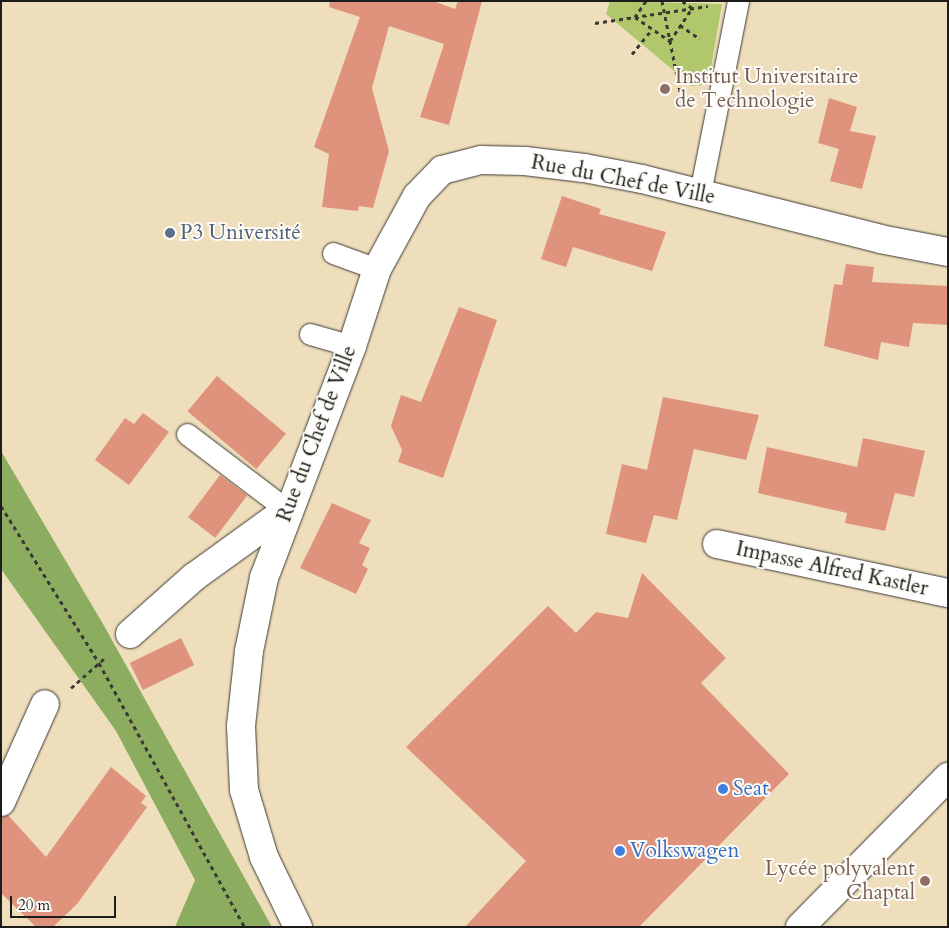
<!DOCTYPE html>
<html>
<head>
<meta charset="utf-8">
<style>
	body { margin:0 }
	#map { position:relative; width:949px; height:928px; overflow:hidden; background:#efdebc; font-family:Cardo,serif }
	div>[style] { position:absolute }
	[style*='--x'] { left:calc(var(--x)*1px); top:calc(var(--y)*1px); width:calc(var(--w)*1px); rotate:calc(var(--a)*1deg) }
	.green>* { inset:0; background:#b0c76c }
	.forest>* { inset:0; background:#8cac60 }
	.building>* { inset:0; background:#df937d; transform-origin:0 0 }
	.path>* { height:3px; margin-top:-1.5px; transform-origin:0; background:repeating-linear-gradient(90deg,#3c3934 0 4px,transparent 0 8px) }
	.roads { filter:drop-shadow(0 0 1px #3c3934) drop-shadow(0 0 1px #3c3934) }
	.lane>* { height:21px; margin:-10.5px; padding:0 10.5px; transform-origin:10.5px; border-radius:10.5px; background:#fff }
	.street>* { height:28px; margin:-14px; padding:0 14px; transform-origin:14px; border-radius:14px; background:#fff }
	.secondary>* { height:28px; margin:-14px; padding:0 14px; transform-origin:14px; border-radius:14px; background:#fff }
	.dots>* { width:14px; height:14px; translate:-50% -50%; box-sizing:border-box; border:2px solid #fdfcf7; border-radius:50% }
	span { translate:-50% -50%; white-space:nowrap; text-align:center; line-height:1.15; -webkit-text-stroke:4px #fdfcf7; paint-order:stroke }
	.education-label { font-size:21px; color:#785e54 }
	.left { translate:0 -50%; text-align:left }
	.right { translate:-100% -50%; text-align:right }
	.street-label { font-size:21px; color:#1c1c1c }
	.service-label { font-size:21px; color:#4e5e75 }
	.shop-label { font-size:21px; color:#366cbe }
	.frame { position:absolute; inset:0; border:2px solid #1c1c1c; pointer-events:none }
	.scale { position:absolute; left:10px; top:896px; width:106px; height:22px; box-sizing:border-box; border:2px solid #1c1c1c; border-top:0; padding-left:6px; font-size:15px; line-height:18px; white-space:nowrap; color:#1c1c1c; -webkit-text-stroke:4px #fdfcf7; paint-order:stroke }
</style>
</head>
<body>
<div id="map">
	<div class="green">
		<div style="clip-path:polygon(610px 1px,722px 4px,709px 79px,701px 85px,692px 86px,606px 14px)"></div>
	</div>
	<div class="forest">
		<div style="clip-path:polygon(1px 451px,103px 624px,272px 927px,175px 927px,195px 880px,116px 731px,1px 569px)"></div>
	</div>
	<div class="building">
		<div style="clip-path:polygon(330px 1px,433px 1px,455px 9px,458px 1px,482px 1px,449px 125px,420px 117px,444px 44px,389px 26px,372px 88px,389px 151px,373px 208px,359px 206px,358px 211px,322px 207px,329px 154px,314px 147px,360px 17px,329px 7px)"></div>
		<div style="clip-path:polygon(829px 98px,857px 107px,850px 131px,876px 136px,862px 189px,830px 181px,839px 149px,818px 143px)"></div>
		<div style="clip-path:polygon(562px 196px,601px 209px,599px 214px,666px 232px,652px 271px,573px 247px,566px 267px,541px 259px)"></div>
		<div style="clip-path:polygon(846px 264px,874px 267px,872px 282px,948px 286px,948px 325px,913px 323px,909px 347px,881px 342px,878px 360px,824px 346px,834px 284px,842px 285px)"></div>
		<div style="clip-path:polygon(459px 307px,497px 320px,443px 478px,398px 462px,402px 450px,391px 426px,401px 395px,421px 402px)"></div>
		<div style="left:217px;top:376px;width:90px;height:46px;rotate:40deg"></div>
		<div style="clip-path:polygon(663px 397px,759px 415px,746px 460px,694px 449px,677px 520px,654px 515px,646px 543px,606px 534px,622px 464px,647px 470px)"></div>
		<div style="clip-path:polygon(143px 413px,169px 432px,129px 485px,95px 460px,125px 418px,134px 424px)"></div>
		<div style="clip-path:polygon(863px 438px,925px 451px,914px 497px,895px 493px,885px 531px,845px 523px,847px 513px,758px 493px,767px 447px,857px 467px)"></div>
		<div style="left:220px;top:475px;width:34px;height:53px;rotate:37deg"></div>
		<div style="clip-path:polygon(332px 503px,371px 520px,359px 543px,370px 548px,362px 565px,368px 569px,356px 594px,300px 568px)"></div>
		<div style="clip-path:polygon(642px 573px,726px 658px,701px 683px,789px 774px,639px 927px,465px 927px,526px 861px,406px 747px,548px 606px,576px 633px,596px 612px,628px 618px)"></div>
		<div style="left:181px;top:638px;width:30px;height:57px;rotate:64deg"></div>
		<div style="clip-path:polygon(111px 767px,146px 796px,141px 803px,147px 807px,77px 904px,53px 927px,36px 927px,1px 893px,1px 817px,8px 815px,46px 857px)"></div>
	</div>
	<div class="path">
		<div style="--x:646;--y:1;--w:19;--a:125"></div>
		<div style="--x:635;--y:17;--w:42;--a:34.4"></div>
		<div style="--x:670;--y:41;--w:40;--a:-56"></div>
		<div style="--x:692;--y:8;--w:12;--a:-145"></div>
		<div style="--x:662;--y:1;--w:97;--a:78.7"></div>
		<div style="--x:595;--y:23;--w:114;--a:-8.6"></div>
		<div style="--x:680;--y:25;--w:24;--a:35"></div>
		<div style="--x:632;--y:54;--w:32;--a:-51"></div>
		<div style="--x:1;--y:506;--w:185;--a:58"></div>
		<div style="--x:99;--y:663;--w:302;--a:61.1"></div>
		<div style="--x:71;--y:688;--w:48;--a:-41.6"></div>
	</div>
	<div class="roads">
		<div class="lane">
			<div style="--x:700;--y:193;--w:196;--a:-78.8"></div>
			<div style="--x:333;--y:253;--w:47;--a:20"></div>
			<div style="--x:310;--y:334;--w:44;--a:15.9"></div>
			<div style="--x:187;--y:434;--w:126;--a:37.2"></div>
		</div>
		<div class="street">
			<div style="--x:717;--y:544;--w:236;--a:12"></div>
			<div style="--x:130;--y:634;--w:86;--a:-41.7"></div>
			<div style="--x:194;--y:577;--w:115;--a:-35.8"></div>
			<div style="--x:1;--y:802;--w:107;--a:-65.8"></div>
			<div style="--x:298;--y:927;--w:78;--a:-115.9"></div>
			<div style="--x:264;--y:857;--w:70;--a:-106.6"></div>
			<div style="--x:244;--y:790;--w:64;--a:-92.7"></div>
			<div style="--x:241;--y:726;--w:75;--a:-83.9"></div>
			<div style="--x:249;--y:651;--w:75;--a:-78.4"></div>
			<div style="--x:264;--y:578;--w:248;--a:-69.2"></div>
			<div style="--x:352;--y:346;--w:81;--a:-72"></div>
			<div style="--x:377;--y:269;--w:83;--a:-61.3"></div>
			<div style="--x:417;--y:196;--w:36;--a:-46"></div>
			<div style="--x:442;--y:170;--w:40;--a:-14.4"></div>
			<div style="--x:481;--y:160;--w:44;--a:1.3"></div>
			<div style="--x:525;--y:161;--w:59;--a:6.8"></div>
			<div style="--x:584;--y:168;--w:59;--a:10.7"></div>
			<div style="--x:642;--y:179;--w:245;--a:14.1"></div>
			<div style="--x:880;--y:239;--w:69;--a:10.8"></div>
		</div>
		<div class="secondary">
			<div style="--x:800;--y:927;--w:211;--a:-45.4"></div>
		</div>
	</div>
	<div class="dots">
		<div style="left:665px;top:89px;background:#8d6e63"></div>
		<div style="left:170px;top:233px;background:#5c6f8a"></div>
		<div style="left:723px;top:789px;background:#3f7fe0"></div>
		<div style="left:620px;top:851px;background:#3f7fe0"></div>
		<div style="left:925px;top:881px;background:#8d6e63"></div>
	</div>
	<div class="education-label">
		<span class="left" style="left:675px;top:89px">Institut Universitaire<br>de Technologie</span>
		<span class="right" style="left:915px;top:881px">Lycée polyvalent<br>Chaptal</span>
	</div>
	<div class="street-label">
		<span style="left:623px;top:180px;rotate:11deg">Rue du Chef de Ville</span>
		<span style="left:317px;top:434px;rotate:-69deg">Rue du Chef de Ville</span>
		<span style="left:832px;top:569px;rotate:12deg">Impasse Alfred Kastler</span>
	</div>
	<div class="service-label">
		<span class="left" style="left:180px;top:233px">P3 Université</span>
	</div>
	<div class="shop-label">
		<span class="left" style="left:733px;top:789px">Seat</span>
		<span class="left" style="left:630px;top:851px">Volkswagen</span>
	</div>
	<div class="frame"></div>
	<div class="scale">20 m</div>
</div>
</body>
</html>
